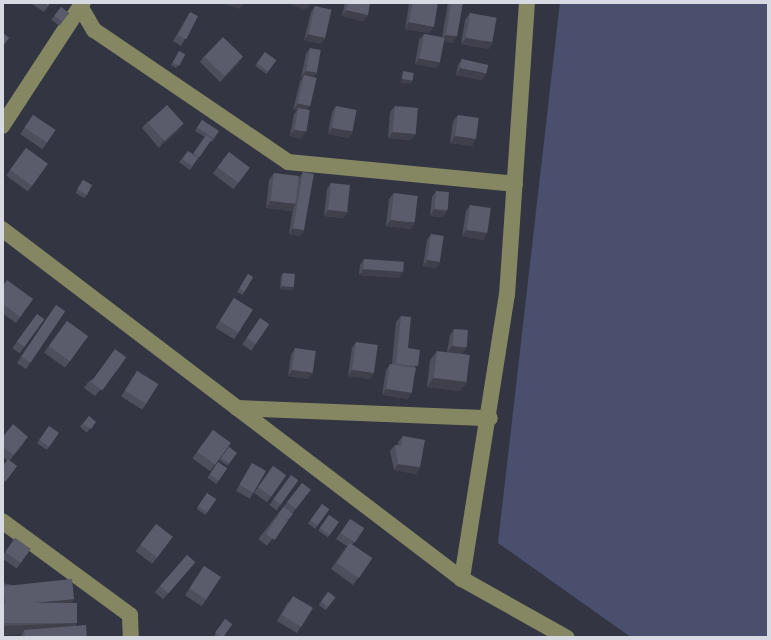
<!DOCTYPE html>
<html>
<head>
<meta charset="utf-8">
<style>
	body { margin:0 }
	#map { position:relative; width:771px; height:640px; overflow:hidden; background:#333542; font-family:"Playfair Display",serif }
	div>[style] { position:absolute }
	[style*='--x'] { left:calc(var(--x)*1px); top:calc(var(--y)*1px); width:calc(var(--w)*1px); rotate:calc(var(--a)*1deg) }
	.green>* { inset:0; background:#4a4f6e }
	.minor>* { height:16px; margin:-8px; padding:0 8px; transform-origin:8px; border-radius:8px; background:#858763 }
	.wall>* { inset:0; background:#4d4f5c; transform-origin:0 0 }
	.shaded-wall>* { inset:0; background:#3f404b }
	.building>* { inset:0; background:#5a5c6b; transform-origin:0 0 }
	span { translate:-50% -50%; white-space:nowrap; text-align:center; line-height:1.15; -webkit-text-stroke:6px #292b37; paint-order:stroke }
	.frame { position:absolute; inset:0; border:4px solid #d8dae3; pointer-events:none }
</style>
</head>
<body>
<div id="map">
	<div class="green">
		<div style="clip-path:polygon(560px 2px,769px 2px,769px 638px,632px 638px,498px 543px)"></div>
	</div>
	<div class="minor">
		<div style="--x:527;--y:2;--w:293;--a:93.9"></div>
		<div style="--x:507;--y:294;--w:289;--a:99"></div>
		<div style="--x:462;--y:579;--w:120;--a:29.3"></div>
		<div style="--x:80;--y:6;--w:28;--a:60"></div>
		<div style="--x:94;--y:30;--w:235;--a:34.2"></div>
		<div style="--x:288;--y:162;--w:228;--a:5.5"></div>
		<div style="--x:2;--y:126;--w:148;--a:-56.8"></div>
		<div style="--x:2;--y:229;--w:578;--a:37.27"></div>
		<div style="--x:237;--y:408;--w:253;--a:2.3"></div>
		<div style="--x:2;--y:521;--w:159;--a:36.3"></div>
		<div style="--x:130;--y:615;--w:23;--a:88"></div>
	</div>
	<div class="wall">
		<div style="clip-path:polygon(29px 2px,51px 2px,44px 12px)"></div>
		<div style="clip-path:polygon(345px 2px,370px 2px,368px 15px,363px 21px,342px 16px)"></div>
		<div style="clip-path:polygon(411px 2px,435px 2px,429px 33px,405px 29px,409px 4px)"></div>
		<div style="clip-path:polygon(448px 2px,463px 2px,457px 36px,452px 43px,444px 41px,436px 68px,415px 64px,419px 40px,424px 34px,442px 37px)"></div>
		<div style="clip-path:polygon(315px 6px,321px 44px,304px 40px,311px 12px)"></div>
		<div style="left:61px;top:7px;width:10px;height:16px;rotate:37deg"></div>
		<div style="clip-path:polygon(190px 12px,185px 39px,181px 46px,173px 41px)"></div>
		<div style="clip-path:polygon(470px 13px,489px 49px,461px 44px,465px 20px)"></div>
		<div style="clip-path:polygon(310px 48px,317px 73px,314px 77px,301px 139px,290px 136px,294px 114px,297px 110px,293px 110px,300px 81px,303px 78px,301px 77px,306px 54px)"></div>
		<div style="clip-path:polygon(179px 51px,185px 54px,176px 68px,171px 65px)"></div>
		<div style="left:265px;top:52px;width:14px;height:17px;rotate:36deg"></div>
		<div style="clip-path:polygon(204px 56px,239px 63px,220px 82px,200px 62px)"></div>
		<div style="clip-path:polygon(462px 59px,482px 80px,456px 75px,458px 65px)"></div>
		<div style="clip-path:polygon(336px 106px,349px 138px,328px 134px,332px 112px)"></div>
		<div style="clip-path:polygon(395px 106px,416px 134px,411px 140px,388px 138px,390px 112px)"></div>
		<div style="left:33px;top:115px;width:27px;height:23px;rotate:34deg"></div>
		<div style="clip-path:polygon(458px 115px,476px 139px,472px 146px,450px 143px,453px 121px)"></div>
		<div style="clip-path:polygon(202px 120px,219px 131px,212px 142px,210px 141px,190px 170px,179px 162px,188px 151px,193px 154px,205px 137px,195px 131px)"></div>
		<div style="clip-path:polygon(147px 122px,179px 130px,159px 148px,142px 128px)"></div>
		<div style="left:26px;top:148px;width:27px;height:34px;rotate:36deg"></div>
		<div style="left:229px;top:152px;width:26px;height:27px;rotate:37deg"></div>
		<div style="clip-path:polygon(303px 172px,304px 230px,300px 236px,289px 234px,293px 208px,291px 211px,266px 208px,269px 180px,274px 173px,299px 178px)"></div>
		<div style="left:83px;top:180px;width:10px;height:15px;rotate:29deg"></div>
		<div style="clip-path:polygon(331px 183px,348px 212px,343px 218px,324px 216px,327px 189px)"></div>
		<div style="clip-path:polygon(436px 191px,447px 211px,443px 217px,430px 216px,432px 197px)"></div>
		<div style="clip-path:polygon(394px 193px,411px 229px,386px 226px,389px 199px)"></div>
		<div style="clip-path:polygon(470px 205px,487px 233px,483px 240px,462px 236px,466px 211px)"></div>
		<div style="clip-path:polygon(431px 234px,440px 262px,436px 268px,423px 266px,427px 240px)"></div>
		<div style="clip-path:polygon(364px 259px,403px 272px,399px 278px,359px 275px,360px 265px)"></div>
		<div style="clip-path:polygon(283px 273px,294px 287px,292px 290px,280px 289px,281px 276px)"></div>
		<div style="left:248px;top:274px;width:6px;height:21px;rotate:31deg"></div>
		<div style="clip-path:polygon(2px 287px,33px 299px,16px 323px,2px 313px)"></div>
		<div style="left:234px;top:298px;width:22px;height:35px;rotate:32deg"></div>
		<div style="left:56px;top:305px;width:11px;height:70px;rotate:34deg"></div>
		<div style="left:37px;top:314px;width:9px;height:42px;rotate:36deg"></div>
		<div style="clip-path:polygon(401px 316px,408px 348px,416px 369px,408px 399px,382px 395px,386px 370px,390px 364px,392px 364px,396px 322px)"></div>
		<div style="left:260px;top:318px;width:11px;height:32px;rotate:34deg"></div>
		<div style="left:67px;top:321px;width:26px;height:39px;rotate:36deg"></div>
		<div style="clip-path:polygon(454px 329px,466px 348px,462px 354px,447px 352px,450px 335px)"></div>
		<div style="clip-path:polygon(356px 342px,374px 373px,370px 379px,348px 376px,352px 348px)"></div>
		<div style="clip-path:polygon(295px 348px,308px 379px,288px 376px,291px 355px)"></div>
		<div style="clip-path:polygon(437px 351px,467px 382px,460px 391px,427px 387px,430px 360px)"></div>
		<div style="clip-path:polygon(122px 364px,95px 396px,84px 388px,89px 381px)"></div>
		<div style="left:137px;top:371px;width:25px;height:30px;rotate:32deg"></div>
		<div style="left:89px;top:416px;width:9px;height:14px;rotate:41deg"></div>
		<div style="left:49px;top:426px;width:12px;height:21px;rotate:35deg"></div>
		<div style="left:213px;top:430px;width:22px;height:35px;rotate:36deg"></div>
		<div style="clip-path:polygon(403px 436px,420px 467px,416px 474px,394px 470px,390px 451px,395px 445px,398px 445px,398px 442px)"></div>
		<div style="clip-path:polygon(2px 438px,24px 443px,9px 461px,17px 466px,3px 484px,2px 483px,2px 467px,7px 460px,2px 456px)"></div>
		<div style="left:229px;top:447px;width:10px;height:16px;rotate:37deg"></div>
		<div style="left:218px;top:462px;width:11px;height:19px;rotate:34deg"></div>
		<div style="left:252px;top:463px;width:16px;height:32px;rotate:30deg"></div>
		<div style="left:273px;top:466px;width:16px;height:33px;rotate:35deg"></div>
		<div style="left:291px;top:475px;width:9px;height:37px;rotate:36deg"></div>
		<div style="left:302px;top:483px;width:11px;height:71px;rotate:38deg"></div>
		<div style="left:207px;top:493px;width:11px;height:19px;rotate:34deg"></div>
		<div style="left:322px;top:504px;width:9px;height:24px;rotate:36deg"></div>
		<div style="left:329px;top:515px;width:12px;height:19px;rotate:35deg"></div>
		<div style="clip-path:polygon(350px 519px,364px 528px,352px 545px,372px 558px,353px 585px,331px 569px,347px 546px,336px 539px)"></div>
		<div style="left:156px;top:524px;width:21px;height:34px;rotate:37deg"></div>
		<div style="left:15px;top:538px;width:19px;height:24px;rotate:35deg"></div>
		<div style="left:187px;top:555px;width:11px;height:49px;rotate:41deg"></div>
		<div style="left:204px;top:566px;width:20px;height:35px;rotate:33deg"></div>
		<div style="clip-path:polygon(3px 583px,74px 599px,70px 604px,76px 626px,87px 638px,19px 638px,22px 634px,2px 635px,2px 584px)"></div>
		<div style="left:328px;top:592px;width:9px;height:16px;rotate:36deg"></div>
		<div style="clip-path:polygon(288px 602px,313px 608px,297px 633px,277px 621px)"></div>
		<div style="clip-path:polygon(225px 619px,232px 624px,223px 638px,218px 638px,214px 636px)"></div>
	</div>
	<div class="shaded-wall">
		<div style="clip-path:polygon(220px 2px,240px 2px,245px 3px,240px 9px,219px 3px)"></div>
		<div style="clip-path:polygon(293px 2px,303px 2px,311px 4px,306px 10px,291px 5px)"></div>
		<div style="clip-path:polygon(346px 10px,368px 15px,363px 21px,342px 16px)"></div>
		<div style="clip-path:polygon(409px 22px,434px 27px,429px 33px,405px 29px)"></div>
		<div style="clip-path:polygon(308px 34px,326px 38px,321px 44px,304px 40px)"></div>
		<div style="clip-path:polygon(446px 35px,457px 36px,452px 43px,441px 41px)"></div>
		<div style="clip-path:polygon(466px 38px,493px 43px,489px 49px,461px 44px)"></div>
		<div style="clip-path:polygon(243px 56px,239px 63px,220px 82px,225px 76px)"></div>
		<div style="clip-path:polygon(419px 58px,441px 62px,436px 68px,415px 64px)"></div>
		<div style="clip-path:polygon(460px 68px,486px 74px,482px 80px,456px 75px)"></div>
		<div style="clip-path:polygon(306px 71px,317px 73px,312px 79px,304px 75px,303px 78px,301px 77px)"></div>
		<div style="clip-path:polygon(402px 79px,413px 81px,410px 84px,400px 83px)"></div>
		<div style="clip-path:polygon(298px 103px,310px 106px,305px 112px,298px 108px,297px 110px,293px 110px)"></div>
		<div style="clip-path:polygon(184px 124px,179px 130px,159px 148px,163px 141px)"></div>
		<div style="clip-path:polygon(332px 128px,353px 132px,349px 138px,328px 134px)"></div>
		<div style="clip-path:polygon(294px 130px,306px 132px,301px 139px,290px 136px)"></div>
		<div style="clip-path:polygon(393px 132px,416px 134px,411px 140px,388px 138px)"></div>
		<div style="clip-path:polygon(455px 136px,476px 139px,472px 146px,450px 143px)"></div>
		<div style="clip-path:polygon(270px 201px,296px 204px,291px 211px,266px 208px)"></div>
		<div style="clip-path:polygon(434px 209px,447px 211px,443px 217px,430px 216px)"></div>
		<div style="clip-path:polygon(328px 210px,348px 212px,343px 218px,324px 216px)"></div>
		<div style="clip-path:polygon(391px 220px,415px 223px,411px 229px,386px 226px)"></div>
		<div style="clip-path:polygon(293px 228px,304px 230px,300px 236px,289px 234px)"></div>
		<div style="clip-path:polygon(466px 230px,487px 233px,483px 240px,462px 236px)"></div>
		<div style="clip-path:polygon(428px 260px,440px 262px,436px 268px,423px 266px)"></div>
		<div style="clip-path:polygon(364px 269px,403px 272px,399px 278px,359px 275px)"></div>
		<div style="clip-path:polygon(282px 286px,294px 287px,292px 290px,280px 289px)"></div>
		<div style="clip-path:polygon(452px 346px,466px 348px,462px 354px,447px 352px)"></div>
		<div style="clip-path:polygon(292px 370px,313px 373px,308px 379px,288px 376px)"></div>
		<div style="clip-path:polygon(352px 370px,374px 373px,370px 379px,348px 376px)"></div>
		<div style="clip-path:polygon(433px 378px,467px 382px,460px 391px,427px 387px)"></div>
		<div style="clip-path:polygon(386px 389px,412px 393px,408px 399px,382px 395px)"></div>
		<div style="clip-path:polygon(398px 464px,420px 467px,416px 474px,394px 470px)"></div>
		<div style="clip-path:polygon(74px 599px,67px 608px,3px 606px,2px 607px,4px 602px)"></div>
		<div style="clip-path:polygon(77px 623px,71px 632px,24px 630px,22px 634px,2px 635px,2px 628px,3px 626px)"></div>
	</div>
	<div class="building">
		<div style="clip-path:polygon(43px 2px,51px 2px,48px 6px)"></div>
		<div style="clip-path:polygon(348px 2px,370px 2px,368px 15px,346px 10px)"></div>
		<div style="clip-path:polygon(413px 2px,438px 2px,434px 27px,409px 22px)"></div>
		<div style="clip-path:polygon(451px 2px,463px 2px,457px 36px,446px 35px)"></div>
		<div style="left:315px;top:6px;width:17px;height:29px;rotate:13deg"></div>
		<div style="left:61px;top:7px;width:10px;height:11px;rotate:37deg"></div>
		<div style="left:190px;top:12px;width:9px;height:26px;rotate:27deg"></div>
		<div style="left:470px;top:13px;width:27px;height:25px;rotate:10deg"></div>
		<div style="clip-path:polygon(2px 32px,9px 38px,2px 47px)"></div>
		<div style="left:424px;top:34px;width:21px;height:25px;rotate:11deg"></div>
		<div style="left:223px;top:37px;width:28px;height:27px;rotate:44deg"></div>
		<div style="left:310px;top:48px;width:11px;height:23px;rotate:10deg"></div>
		<div style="left:179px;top:51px;width:7px;height:13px;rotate:27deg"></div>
		<div style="left:265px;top:52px;width:14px;height:14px;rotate:36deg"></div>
		<div style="left:462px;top:59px;width:27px;height:9px;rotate:13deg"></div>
		<div style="left:403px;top:71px;width:11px;height:8px;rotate:10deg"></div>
		<div style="left:304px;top:75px;width:13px;height:29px;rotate:13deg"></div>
		<div style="left:167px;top:105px;width:25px;height:26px;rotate:48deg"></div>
		<div style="left:336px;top:106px;width:21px;height:22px;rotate:11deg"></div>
		<div style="left:395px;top:106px;width:23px;height:26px;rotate:5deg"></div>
		<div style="left:298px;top:108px;width:12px;height:22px;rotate:9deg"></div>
		<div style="left:33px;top:115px;width:27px;height:15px;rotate:34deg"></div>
		<div style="left:458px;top:115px;width:21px;height:21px;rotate:8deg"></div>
		<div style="left:202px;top:120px;width:20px;height:9px;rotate:33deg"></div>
		<div style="left:206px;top:135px;width:7px;height:22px;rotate:34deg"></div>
		<div style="left:26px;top:148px;width:27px;height:27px;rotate:36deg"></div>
		<div style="left:188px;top:151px;width:12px;height:10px;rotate:35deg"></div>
		<div style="left:229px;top:152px;width:26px;height:19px;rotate:37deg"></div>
		<div style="left:303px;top:172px;width:11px;height:57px;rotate:10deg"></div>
		<div style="left:274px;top:173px;width:25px;height:28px;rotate:7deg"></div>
		<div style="clip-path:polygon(83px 180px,92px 185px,87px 195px,77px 189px)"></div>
		<div style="left:331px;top:183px;width:19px;height:27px;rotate:6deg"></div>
		<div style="left:436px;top:191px;width:13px;height:18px;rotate:4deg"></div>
		<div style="left:394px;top:193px;width:24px;height:27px;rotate:7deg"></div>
		<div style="left:470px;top:205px;width:21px;height:25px;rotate:8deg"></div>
		<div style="left:431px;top:234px;width:13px;height:26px;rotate:9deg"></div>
		<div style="left:364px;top:259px;width:40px;height:10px;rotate:4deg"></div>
		<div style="left:283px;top:273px;width:12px;height:13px;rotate:5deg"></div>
		<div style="left:248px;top:274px;width:6px;height:17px;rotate:31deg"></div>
		<div style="clip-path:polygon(7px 280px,33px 299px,20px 317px,2px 303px,2px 287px)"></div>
		<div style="left:234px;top:298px;width:22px;height:27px;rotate:32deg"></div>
		<div style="left:56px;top:305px;width:11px;height:62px;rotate:34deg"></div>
		<div style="left:37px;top:314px;width:9px;height:34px;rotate:36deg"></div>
		<div style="clip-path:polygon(401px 316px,411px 317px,408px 348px,420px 350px,418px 366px,396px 364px)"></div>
		<div style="left:260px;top:318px;width:11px;height:24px;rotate:34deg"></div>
		<div style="left:67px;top:321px;width:26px;height:31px;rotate:36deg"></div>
		<div style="left:454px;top:329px;width:14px;height:17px;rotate:4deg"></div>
		<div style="left:356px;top:342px;width:22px;height:28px;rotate:8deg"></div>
		<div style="left:295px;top:348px;width:21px;height:22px;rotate:8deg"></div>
		<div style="left:115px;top:349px;width:14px;height:41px;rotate:36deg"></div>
		<div style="left:437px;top:351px;width:33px;height:27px;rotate:7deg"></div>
		<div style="left:390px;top:364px;width:26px;height:25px;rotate:9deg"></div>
		<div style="left:137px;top:371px;width:25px;height:23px;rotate:32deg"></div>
		<div style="clip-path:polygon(89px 416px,96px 422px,91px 429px,83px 424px)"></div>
		<div style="clip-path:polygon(13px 424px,28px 437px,13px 455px,2px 446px,2px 438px)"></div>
		<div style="left:49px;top:426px;width:12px;height:17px;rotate:35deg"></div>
		<div style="left:213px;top:430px;width:22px;height:27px;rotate:36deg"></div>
		<div style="clip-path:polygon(403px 436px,425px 440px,420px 467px,398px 464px,395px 445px,401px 446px)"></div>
		<div style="left:229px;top:447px;width:10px;height:13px;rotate:37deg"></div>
		<div style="clip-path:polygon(8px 459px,17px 466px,6px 481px,2px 478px,2px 467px)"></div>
		<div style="left:218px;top:462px;width:11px;height:15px;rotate:34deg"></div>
		<div style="left:252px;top:463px;width:16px;height:25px;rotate:30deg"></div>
		<div style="left:273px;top:466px;width:16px;height:26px;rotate:35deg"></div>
		<div style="left:291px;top:475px;width:9px;height:30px;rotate:36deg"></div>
		<div style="left:302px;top:483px;width:11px;height:24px;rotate:38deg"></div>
		<div style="left:207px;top:493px;width:11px;height:16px;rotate:34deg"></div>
		<div style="left:322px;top:504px;width:9px;height:20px;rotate:36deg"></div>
		<div style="clip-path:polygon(284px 507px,293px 514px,287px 521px,288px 520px,279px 514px,278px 514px)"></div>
		<div style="left:279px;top:514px;width:11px;height:24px;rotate:34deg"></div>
		<div style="left:329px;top:515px;width:12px;height:16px;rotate:35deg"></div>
		<div style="left:350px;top:519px;width:17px;height:17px;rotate:33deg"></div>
		<div style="left:156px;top:524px;width:21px;height:26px;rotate:37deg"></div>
		<div style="left:15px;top:538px;width:19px;height:17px;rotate:35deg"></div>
		<div style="left:350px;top:543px;width:27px;height:24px;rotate:34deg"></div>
		<div style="left:187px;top:555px;width:11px;height:41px;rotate:41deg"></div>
		<div style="left:204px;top:566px;width:20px;height:27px;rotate:33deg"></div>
		<div style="left:72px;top:579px;width:20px;height:69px;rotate:84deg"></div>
		<div style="left:328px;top:592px;width:9px;height:12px;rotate:36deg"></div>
		<div style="left:293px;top:596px;width:23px;height:22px;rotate:31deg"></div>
		<div style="left:77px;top:603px;width:20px;height:74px;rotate:90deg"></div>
		<div style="left:225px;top:619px;width:9px;height:17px;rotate:36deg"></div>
		<div style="clip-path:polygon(86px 625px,87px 638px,25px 638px,24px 630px)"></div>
	</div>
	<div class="frame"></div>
</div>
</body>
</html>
